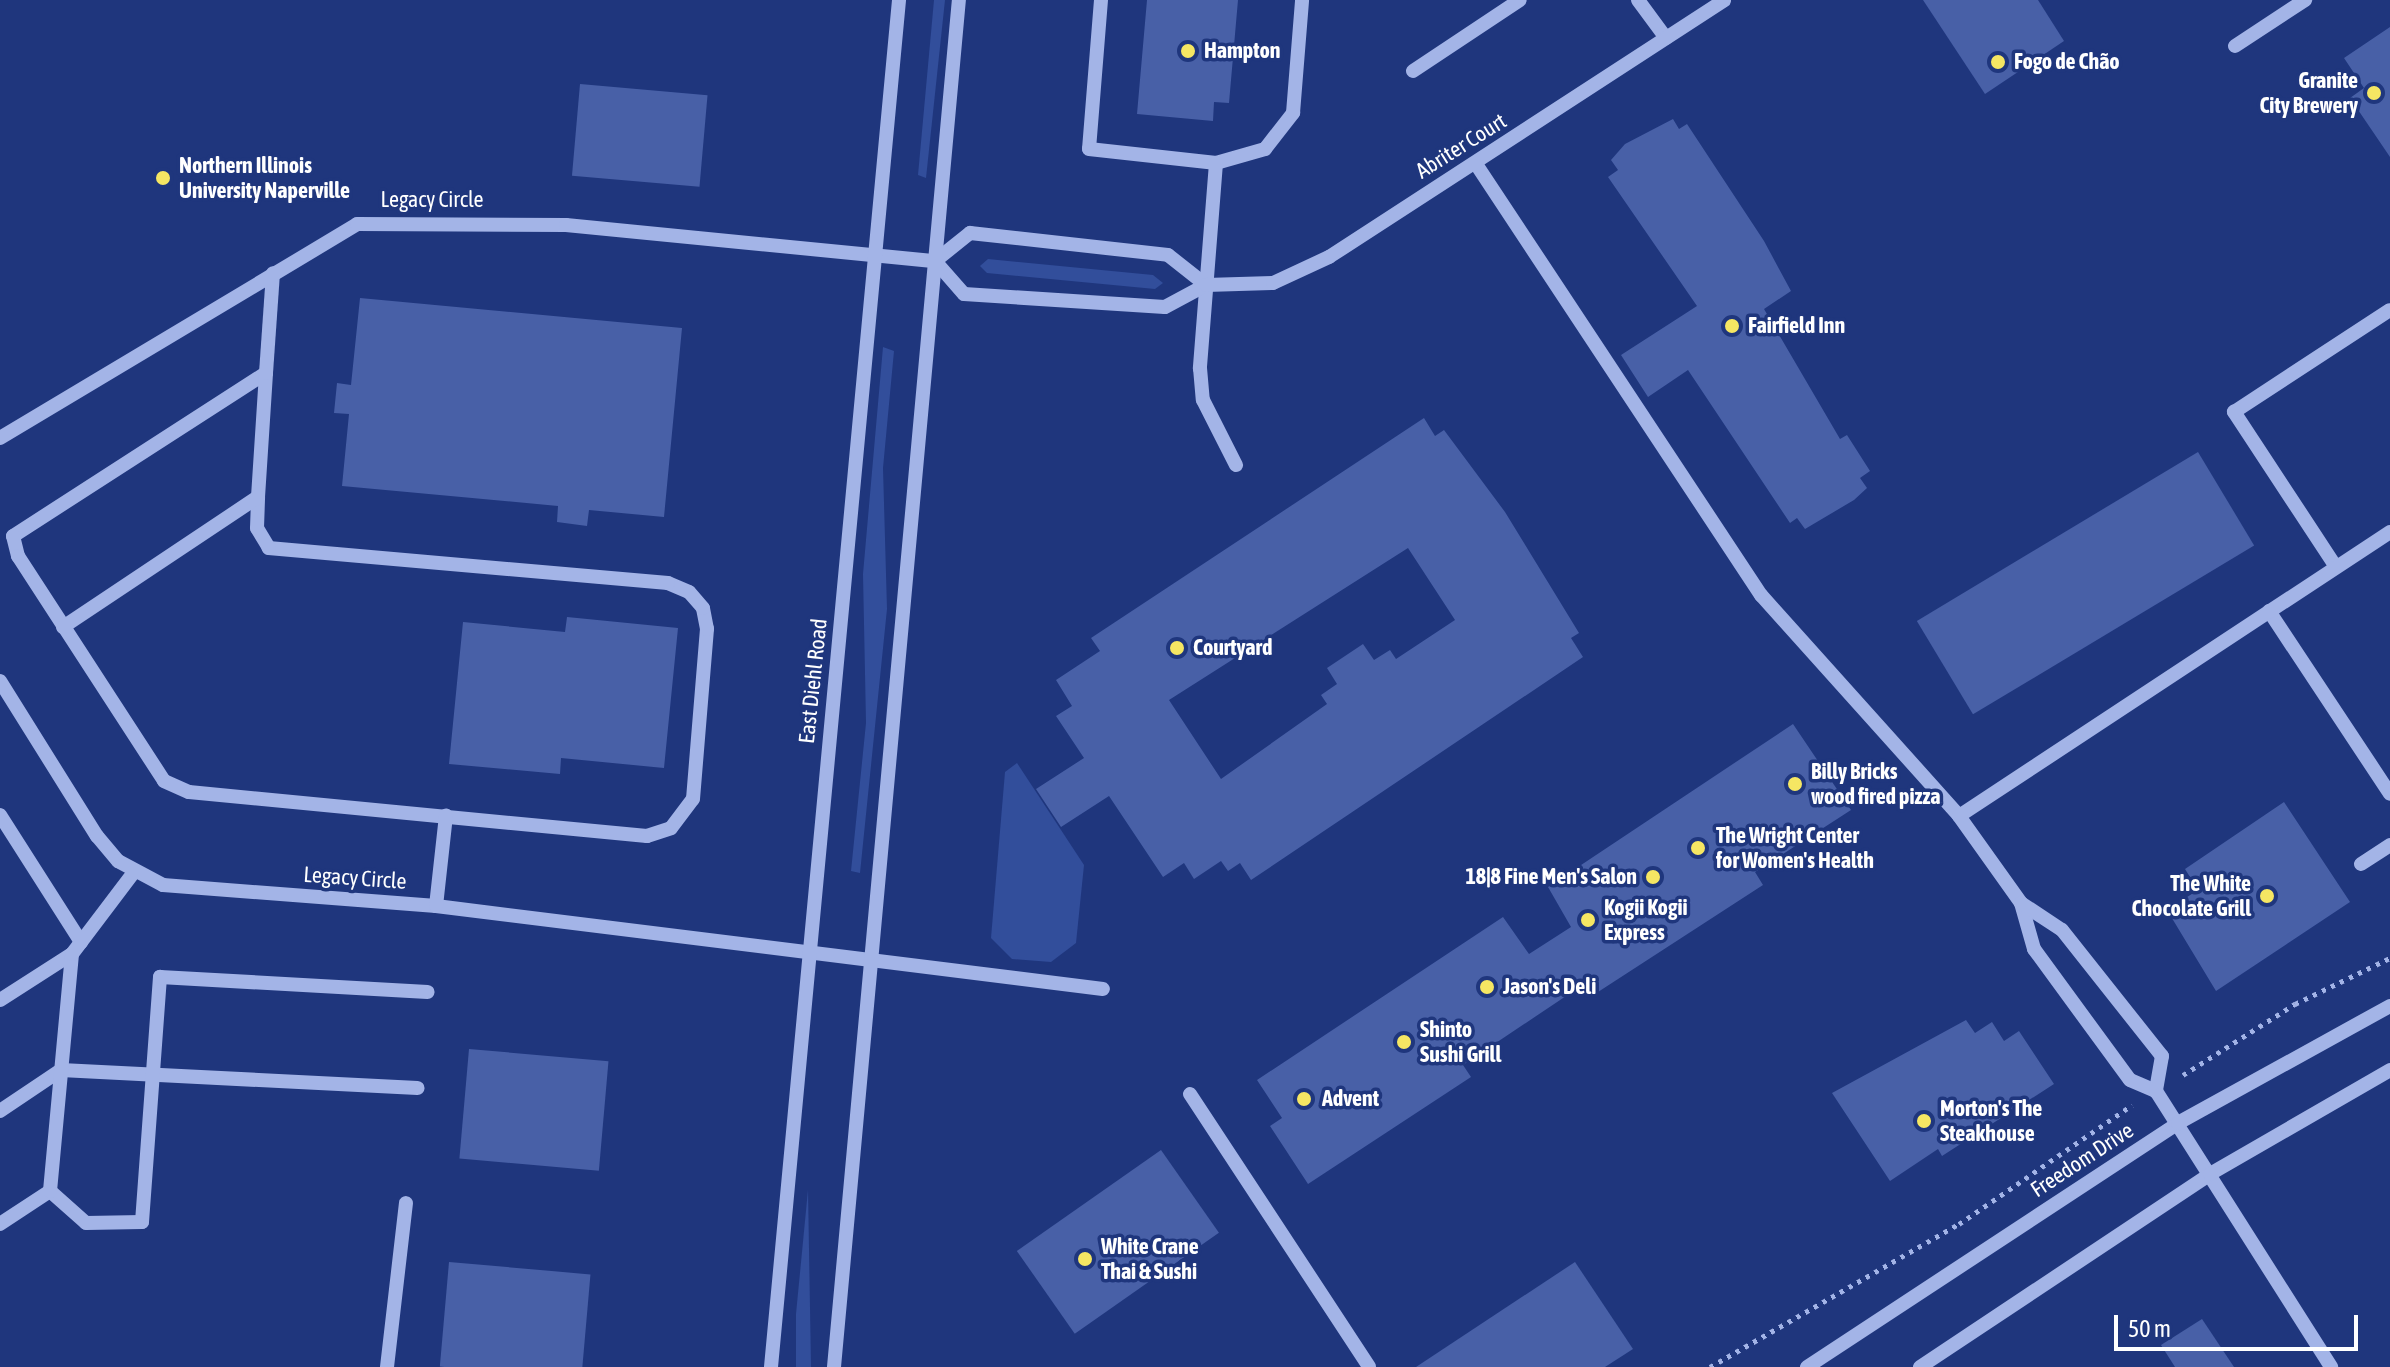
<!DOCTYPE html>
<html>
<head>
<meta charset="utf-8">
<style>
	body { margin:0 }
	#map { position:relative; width:2390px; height:1367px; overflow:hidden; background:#1f367d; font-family:"Asap Condensed",sans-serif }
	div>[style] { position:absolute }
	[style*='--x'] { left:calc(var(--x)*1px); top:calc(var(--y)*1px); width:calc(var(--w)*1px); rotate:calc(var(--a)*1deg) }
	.green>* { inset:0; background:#324e9b }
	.building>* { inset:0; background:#4860a7; transform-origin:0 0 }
	.path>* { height:5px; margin-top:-2.5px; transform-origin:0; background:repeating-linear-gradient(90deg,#a3b4e7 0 4px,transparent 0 10px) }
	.minor>* { height:14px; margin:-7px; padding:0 7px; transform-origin:7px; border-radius:7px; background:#a3b4e7 }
	.dots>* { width:22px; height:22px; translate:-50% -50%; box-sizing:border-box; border:4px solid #1f367d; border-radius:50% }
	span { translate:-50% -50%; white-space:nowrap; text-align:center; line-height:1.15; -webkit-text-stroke:7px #1f367d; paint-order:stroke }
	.poi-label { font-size:22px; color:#fff; font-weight:700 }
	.left { translate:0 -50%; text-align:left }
	.right { translate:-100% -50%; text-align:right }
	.street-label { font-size:22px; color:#fff }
	.scale { position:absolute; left:2114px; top:1315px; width:244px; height:36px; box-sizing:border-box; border:4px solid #fff; border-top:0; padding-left:10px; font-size:24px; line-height:28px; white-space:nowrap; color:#fff; -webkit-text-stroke:6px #1f367d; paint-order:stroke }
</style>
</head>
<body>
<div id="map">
	<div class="green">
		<div style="clip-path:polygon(934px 0,945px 0,926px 178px,918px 175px)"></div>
		<div style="clip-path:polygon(988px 259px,1153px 275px,1163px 283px,1155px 289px,987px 273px,980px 266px)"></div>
		<div style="clip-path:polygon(883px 347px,894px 351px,883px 468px,887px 609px,860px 873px,851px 871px,866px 723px,863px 574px)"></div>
		<div style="clip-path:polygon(1017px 763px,1084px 865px,1076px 943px,1051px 962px,1012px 959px,991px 938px,1005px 772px)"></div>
		<div style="clip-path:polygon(808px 1190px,811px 1367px,796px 1367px,796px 1314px)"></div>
	</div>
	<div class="building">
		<div style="clip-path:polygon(1147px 0,1238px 0,1229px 103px,1214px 102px,1213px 121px,1137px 114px)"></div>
		<div style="clip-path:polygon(1923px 0,2038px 0,2064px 41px,1985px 94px)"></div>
		<div style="clip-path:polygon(2390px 27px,2390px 157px,2350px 98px,2364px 88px,2344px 58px)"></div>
		<div style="left:580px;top:84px;width:128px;height:92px;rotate:5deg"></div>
		<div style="clip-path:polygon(1673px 119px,1679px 129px,1687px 124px,1764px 241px,1791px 291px,1764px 309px,1840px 439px,1847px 435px,1870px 471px,1860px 478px,1867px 488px,1854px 500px,1805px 529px,1797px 518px,1790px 523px,1688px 370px,1648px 397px,1621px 355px,1697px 306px,1608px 177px,1618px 170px,1611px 160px,1625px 144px)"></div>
		<div style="clip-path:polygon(360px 298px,682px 328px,664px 517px,589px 510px,587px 526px,557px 522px,558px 506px,342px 486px,349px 414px,334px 413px,337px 383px,351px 385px)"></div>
		<div style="clip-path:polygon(evenodd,1424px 418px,1435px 436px,1444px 430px,1505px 512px,1579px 633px,1571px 638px,1583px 657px,1251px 880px,1240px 863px,1228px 871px,1221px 861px,1194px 879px,1184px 863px,1163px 877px,1109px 796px,1061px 827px,1036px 789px,1084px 758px,1056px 716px,1072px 706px,1056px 680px,1100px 651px,1091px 638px,1424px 418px,1408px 548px,1455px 620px,1396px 659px,1390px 650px,1374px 660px,1363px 644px,1327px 668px,1337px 684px,1321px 695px,1327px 704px,1221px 779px,1169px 700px,1408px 548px)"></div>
		<div style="left:2198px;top:452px;width:109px;height:328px;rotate:59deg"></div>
		<div style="clip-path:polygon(567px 617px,678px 628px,664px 768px,561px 758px,560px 774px,449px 764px,463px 622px,565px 632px)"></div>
		<div style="clip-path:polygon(1793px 724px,1851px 810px,1755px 872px,1763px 885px,1598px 992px,1590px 980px,1463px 1065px,1471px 1077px,1308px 1184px,1270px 1126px,1282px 1118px,1257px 1080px,1503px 917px,1529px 954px,1571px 927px,1548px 887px)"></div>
		<div style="clip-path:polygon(2284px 802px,2350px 902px,2216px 991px,2167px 910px,2198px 890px,2185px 869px)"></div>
		<div style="clip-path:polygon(1966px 1020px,1975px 1033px,1992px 1022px,2004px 1041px,2019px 1031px,2054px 1084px,1942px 1156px,1938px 1149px,1890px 1181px,1832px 1093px)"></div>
		<div style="left:469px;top:1049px;width:140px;height:110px;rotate:5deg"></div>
		<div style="left:1161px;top:1150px;width:101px;height:176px;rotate:55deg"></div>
		<div style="left:449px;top:1262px;width:142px;height:105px;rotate:5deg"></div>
		<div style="clip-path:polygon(1575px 1262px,1633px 1349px,1605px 1367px,1416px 1367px)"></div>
		<div style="clip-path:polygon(2202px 1319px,2234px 1367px,2175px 1367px,2161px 1345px)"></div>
	</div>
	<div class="path">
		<div style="--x:2183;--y:1075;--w:133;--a:-32.4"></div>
		<div style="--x:2295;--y:1004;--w:106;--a:-25.8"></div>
		<div style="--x:1710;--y:1367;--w:287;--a:-29.9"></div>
		<div style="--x:1959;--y:1224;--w:210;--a:-34.5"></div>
	</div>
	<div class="minor">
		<div style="--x:1101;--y:0;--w:149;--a:94.6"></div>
		<div style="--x:1089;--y:149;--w:128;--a:6.3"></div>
		<div style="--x:1216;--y:163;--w:51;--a:-15.9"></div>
		<div style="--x:1265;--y:149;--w:46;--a:-52.1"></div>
		<div style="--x:1293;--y:113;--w:113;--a:-85.4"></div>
		<div style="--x:1638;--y:0;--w:47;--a:53.6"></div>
		<div style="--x:2235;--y:46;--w:84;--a:-33.3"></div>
		<div style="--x:1413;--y:71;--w:128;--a:-33.6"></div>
		<div style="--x:1216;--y:163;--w:206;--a:94.5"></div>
		<div style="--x:1200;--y:368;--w:32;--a:85"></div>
		<div style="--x:1203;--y:400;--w:73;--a:63.1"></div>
		<div style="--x:1476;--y:164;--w:517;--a:56.53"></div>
		<div style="--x:1761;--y:595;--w:297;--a:48.1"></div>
		<div style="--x:1959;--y:816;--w:107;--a:54.5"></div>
		<div style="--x:2021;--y:903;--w:48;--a:74.2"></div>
		<div style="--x:2034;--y:949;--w:162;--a:53.8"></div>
		<div style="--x:2130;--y:1080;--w:28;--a:23"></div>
		<div style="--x:2156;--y:1091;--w:327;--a:57.6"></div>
		<div style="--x:935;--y:261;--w:45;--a:-38.7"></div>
		<div style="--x:970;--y:233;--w:199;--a:6.3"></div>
		<div style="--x:1168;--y:255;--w:48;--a:38.3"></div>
		<div style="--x:266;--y:373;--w:301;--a:147.2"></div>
		<div style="--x:13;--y:536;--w:21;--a:76"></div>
		<div style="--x:18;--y:556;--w:268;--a:57"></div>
		<div style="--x:164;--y:781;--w:27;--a:24"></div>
		<div style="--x:189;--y:792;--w:460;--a:5.5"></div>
		<div style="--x:647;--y:836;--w:25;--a:-18"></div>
		<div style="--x:671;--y:828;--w:36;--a:-53"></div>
		<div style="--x:693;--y:799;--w:171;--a:-85.3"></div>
		<div style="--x:707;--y:629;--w:21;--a:-101"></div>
		<div style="--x:703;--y:608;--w:21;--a:-131"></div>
		<div style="--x:689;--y:592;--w:23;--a:-157"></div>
		<div style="--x:668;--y:583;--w:401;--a:-175"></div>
		<div style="--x:269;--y:548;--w:23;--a:-121"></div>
		<div style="--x:257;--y:528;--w:31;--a:-88"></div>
		<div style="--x:258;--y:497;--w:124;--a:-86.3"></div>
		<div style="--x:266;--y:373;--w:100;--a:-86"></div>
		<div style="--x:0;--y:438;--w:416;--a:-30.9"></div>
		<div style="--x:357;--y:224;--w:209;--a:0.3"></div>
		<div style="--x:566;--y:225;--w:371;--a:5.6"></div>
		<div style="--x:935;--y:261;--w:44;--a:48.7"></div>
		<div style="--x:964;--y:294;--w:201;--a:3.7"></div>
		<div style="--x:1165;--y:307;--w:47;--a:-28.2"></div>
		<div style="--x:1206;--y:285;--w:67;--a:-1.7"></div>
		<div style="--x:1273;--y:283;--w:62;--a:-24.9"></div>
		<div style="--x:1329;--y:257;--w:471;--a:-33"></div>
		<div style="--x:2336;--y:567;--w:186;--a:-123.3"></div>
		<div style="--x:2234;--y:412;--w:186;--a:-33.2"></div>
		<div style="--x:2269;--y:611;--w:219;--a:56.5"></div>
		<div style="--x:63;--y:627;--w:234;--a:-33.7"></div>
		<div style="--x:0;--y:681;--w:183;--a:58"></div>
		<div style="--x:97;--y:836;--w:33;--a:50"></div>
		<div style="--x:118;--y:861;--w:51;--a:28.1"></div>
		<div style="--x:163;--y:885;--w:274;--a:4.4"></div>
		<div style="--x:436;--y:906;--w:672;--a:7.09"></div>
		<div style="--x:0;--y:815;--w:151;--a:57.5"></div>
		<div style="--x:1959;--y:816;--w:516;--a:-33.38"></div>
		<div style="--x:2361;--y:864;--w:35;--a:-33"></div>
		<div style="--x:2021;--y:903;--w:49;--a:33.4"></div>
		<div style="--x:2062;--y:930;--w:161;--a:51.6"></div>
		<div style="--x:2162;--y:1056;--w:36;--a:100"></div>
		<div style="--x:436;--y:906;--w:91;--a:-83.7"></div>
		<div style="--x:0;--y:1000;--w:85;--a:-32.6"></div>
		<div style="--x:1190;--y:1094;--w:326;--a:56.7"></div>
		<div style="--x:0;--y:1111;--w:73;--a:-33.9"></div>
		<div style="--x:61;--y:1070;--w:357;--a:2.9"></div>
		<div style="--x:50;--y:1191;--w:48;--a:41.6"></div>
		<div style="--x:86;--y:1223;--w:56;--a:-1"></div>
		<div style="--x:142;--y:1222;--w:246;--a:-85.8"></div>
		<div style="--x:160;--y:977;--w:268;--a:3.2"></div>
		<div style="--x:0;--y:1224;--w:60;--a:-33.4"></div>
		<div style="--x:50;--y:1191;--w:238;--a:-84.7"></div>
		<div style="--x:72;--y:954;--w:103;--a:-52.9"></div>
		<div style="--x:387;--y:1367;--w:165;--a:-83.4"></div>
		<div style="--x:771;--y:1367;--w:1373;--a:-84.65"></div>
		<div style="--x:834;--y:1367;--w:1373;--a:-84.78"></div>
		<div style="--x:1807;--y:1367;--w:444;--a:-33.3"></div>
		<div style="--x:2178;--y:1123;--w:242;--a:-28.9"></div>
		<div style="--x:1920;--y:1367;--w:348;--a:-33.6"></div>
		<div style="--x:2210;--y:1174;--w:208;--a:-30"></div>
	</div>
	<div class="dots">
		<div style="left:1188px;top:51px;background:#f5e663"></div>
		<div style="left:1998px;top:62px;background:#f5e663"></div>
		<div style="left:2374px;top:93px;background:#f5e663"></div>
		<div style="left:163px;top:178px;background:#f5e663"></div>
		<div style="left:1732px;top:326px;background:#f5e663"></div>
		<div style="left:1177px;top:648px;background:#f5e663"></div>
		<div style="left:1795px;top:784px;background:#f5e663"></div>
		<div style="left:1698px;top:848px;background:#f5e663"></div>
		<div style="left:1653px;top:877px;background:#f5e663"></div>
		<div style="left:2267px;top:896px;background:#f5e663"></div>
		<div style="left:1588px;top:920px;background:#f5e663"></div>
		<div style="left:1487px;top:987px;background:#f5e663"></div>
		<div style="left:1404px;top:1042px;background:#f5e663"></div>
		<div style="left:1304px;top:1099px;background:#f5e663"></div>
		<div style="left:1924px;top:1121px;background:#f5e663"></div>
		<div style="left:1085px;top:1259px;background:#f5e663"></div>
	</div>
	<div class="poi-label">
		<span class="left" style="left:1204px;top:51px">Hampton</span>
		<span class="left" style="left:2014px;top:62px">Fogo de Chão</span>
		<span class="right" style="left:2358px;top:93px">Granite<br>City Brewery</span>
		<span class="left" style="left:179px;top:178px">Northern Illinois<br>University Naperville</span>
		<span class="left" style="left:1748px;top:326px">Fairfield Inn</span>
		<span class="left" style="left:1193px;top:648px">Courtyard</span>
		<span class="left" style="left:1811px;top:784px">Billy Bricks<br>wood fired pizza</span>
		<span class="left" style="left:1716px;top:848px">The Wright Center<br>for Women's Health</span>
		<span class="right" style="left:1637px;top:877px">18|8 Fine Men's Salon</span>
		<span class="right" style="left:2251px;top:896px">The White<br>Chocolate Grill</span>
		<span class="left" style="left:1604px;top:920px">Kogii Kogii<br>Express</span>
		<span class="left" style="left:1503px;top:987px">Jason's Deli</span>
		<span class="left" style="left:1420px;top:1042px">Shinto<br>Sushi Grill</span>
		<span class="left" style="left:1322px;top:1099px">Advent</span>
		<span class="left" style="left:1940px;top:1121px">Morton's The<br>Steakhouse</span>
		<span class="left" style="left:1101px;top:1259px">White Crane<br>Thai &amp; Sushi</span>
	</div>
	<div class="street-label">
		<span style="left:1461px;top:146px;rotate:-32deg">Abriter Court</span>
		<span style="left:432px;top:200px">Legacy Circle</span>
		<span style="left:813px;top:681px;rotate:-84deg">East Diehl Road</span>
		<span style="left:355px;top:878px;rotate:4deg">Legacy Circle</span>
		<span style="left:2082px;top:1160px;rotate:-33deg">Freedom Drive</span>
	</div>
	<div class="scale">50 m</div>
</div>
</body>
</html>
